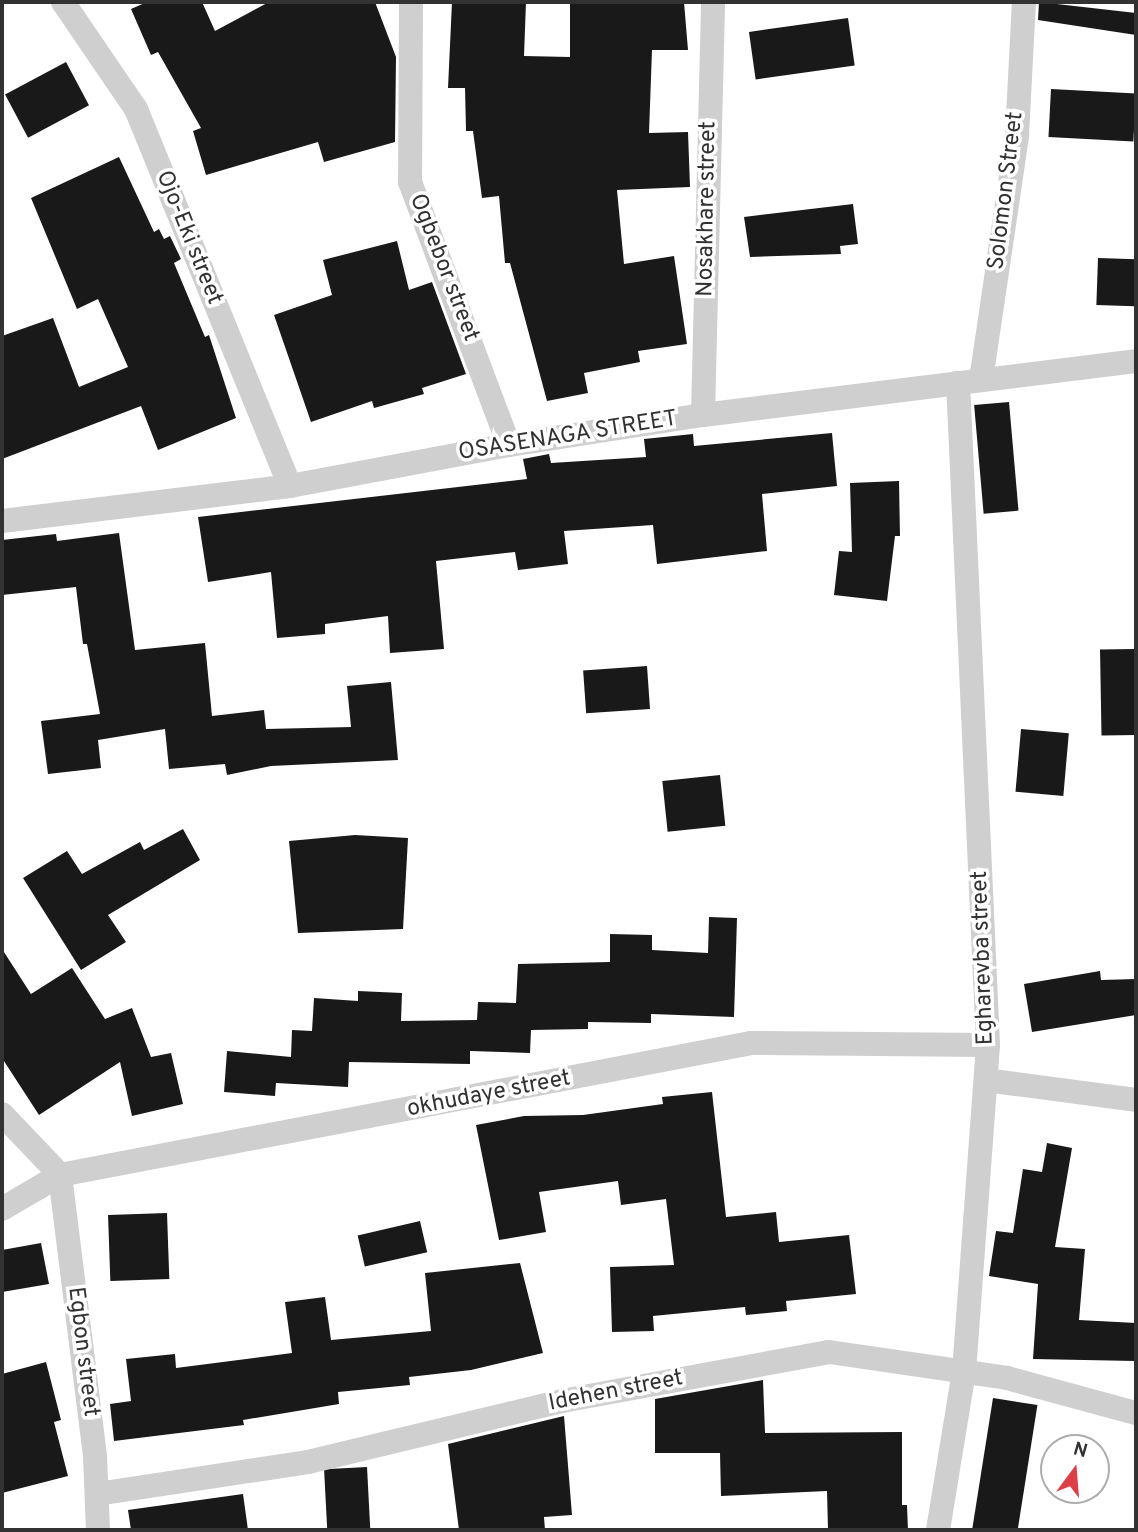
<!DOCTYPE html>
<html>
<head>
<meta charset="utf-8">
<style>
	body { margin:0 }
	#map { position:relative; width:1138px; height:1532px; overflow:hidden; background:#fff; font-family:Overpass,sans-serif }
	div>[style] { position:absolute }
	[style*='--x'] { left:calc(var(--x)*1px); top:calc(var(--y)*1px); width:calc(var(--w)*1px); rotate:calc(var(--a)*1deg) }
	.building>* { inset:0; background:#191919; transform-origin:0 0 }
	.street>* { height:24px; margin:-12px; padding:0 12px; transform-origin:12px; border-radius:12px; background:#cfcfcf }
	span { translate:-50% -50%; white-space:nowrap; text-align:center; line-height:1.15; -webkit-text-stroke:7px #fff; paint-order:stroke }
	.street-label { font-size:23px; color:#323232 }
	.frame { position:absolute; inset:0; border:4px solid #323232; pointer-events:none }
	.north { position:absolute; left:1040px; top:1434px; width:70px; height:70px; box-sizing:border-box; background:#fff; border:2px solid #adadad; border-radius:50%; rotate:16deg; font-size:19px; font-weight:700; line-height:28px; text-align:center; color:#323232 }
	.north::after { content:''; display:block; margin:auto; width:24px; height:32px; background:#de3f47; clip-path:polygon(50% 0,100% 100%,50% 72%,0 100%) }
</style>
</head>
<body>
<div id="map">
	<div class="building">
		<div style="clip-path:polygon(147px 2px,202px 2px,215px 31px,269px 2px,375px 2px,396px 57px,395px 142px,324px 162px,318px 142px,206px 175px,193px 131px,201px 128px,158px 52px,151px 55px,131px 9px)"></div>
		<div style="clip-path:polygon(452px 2px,526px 2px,524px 56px,570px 57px,570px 3px,684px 2px,688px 50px,652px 50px,649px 133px,688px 132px,690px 187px,617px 190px,624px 264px,674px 256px,687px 344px,638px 351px,640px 362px,584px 373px,588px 393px,547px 401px,510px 263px,505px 263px,499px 196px,482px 198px,473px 131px,466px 131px,465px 88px,448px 88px)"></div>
		<div style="clip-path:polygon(1039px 2px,1136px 13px,1136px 35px,1038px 20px)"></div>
		<div style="left:848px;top:18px;width:48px;height:100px;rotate:82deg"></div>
		<div style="left:66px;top:62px;width:49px;height:69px;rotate:62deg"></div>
		<div style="left:1051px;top:89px;width:85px;height:48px;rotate:3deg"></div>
		<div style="clip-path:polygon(119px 157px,154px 232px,159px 229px,164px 239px,170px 236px,181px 259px,174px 263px,205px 337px,209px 335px,236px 418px,158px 450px,141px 406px,2px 459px,2px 336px,53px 318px,79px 387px,128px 367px,98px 299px,77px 309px,31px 198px)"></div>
		<div style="clip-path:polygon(853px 204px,858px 244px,840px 246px,841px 254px,750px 257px,744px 217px)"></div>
		<div style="clip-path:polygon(397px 241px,409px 290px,432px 282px,466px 374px,422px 388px,424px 394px,374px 408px,372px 401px,311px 422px,274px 315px,332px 295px,323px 260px)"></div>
		<div style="left:1098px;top:258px;width:38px;height:47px;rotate:2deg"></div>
		<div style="left:1009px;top:402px;width:109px;height:35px;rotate:85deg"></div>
		<div style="clip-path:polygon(832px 433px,837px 486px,762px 494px,767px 551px,657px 564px,653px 525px,564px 531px,568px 564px,518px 570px,515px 552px,436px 561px,444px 649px,390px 653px,388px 616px,325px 624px,325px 634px,277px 638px,271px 572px,208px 582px,198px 517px,527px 479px,523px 459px,549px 454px,551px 463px,646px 457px,644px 439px,654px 438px,693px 434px,694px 446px)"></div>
		<div style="clip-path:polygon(899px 481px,900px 536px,895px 536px,887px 601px,834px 595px,839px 551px,852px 552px,850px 483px)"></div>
		<div style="clip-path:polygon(119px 533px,135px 650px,205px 643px,212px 716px,264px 710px,266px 729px,351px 727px,347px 686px,391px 682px,398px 760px,271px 766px,227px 775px,225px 764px,169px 769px,165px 729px,98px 740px,101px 768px,48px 774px,41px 721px,100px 714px,87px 644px,83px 644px,76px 587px,2px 595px,2px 540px,56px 534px,57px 541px)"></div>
		<div style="left:1135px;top:649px;width:86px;height:35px;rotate:89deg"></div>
		<div style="left:647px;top:666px;width:43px;height:64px;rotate:86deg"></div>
		<div style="left:1021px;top:729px;width:48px;height:63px;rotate:5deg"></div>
		<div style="left:720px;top:775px;width:51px;height:58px;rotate:84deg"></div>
		<div style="clip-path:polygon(183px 829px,200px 860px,108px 915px,126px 942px,81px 970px,23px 878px,67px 851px,82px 874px,140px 842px,144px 850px)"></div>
		<div style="clip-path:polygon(355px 835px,408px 838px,403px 929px,298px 933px,289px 841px)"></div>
		<div style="clip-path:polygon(709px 917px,737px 918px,734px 1017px,651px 1014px,651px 1023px,588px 1022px,588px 1029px,531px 1030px,530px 1053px,470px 1051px,470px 1064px,349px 1062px,348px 1087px,276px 1083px,275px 1096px,224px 1092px,227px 1051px,291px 1057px,292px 1030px,312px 1031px,314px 998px,358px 1001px,358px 991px,402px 993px,401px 1021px,477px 1020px,478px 1002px,516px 1003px,518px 964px,610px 962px,610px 934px,652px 935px,652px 950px,708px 953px)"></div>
		<div style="clip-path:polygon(2px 949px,31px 994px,72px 968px,105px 1019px,132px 1008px,151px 1057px,171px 1053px,183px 1104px,132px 1116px,120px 1062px,39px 1115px,2px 1058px)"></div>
		<div style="clip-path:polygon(1100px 971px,1101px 980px,1136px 979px,1136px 1015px,1032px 1032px,1024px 984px)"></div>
		<div style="clip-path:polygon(712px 1092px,726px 1217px,776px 1212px,779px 1242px,849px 1235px,856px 1294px,786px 1301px,787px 1311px,746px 1315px,745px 1307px,653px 1316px,654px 1331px,612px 1332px,610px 1267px,674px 1265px,666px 1199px,621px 1205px,618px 1181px,539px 1192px,546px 1232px,499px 1240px,476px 1125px,524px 1116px,583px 1115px,663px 1104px,662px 1097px)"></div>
		<div style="clip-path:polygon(1047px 1143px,1072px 1148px,1055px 1247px,1085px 1249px,1079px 1320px,1136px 1323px,1135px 1361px,1033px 1359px,1038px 1284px,989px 1276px,996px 1231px,1013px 1233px,1023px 1169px,1042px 1172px)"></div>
		<div style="left:167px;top:1213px;width:66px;height:59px;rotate:88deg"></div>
		<div style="left:420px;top:1221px;width:32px;height:64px;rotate:77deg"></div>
		<div style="clip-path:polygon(41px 1243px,49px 1284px,2px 1292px,2px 1250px)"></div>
		<div style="clip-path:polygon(520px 1263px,543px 1353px,471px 1370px,409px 1377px,410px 1385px,338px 1392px,339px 1404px,243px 1420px,244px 1425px,114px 1441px,110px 1404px,131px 1401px,126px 1359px,175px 1354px,176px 1368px,292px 1353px,285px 1302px,325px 1297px,331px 1340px,431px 1331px,425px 1273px)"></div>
		<div style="clip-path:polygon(46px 1362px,61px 1420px,54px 1422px,68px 1476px,2px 1493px,2px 1374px)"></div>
		<div style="clip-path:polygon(763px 1380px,765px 1433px,902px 1432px,902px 1505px,907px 1505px,908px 1530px,828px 1530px,827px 1491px,721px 1496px,720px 1453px,655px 1453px,655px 1399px)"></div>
		<div style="left:993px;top:1398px;width:45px;height:134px;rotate:9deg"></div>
		<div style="clip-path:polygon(564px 1416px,572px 1515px,544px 1517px,545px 1530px,459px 1530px,448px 1444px)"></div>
		<div style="left:367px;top:1467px;width:63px;height:43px;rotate:87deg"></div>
		<div style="clip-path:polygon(243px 1494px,248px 1530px,131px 1530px,128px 1510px)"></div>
	</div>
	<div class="street">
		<div style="--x:63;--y:2;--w:130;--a:55.7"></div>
		<div style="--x:136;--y:109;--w:407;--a:67.8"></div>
		<div style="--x:411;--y:2;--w:180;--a:90.3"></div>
		<div style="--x:410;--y:182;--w:281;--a:69.4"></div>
		<div style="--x:981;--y:380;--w:248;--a:-81.6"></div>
		<div style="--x:1017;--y:135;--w:133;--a:-87"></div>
		<div style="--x:703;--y:415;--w:413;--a:-88.6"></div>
		<div style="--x:2;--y:521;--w:290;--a:-6.9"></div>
		<div style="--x:290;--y:486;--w:223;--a:-10.6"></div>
		<div style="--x:509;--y:445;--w:196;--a:-8.8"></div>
		<div style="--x:703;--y:415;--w:436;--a:-7.1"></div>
		<div style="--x:986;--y:1080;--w:151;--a:7.6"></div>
		<div style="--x:2;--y:1114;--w:84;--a:46.4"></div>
		<div style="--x:60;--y:1175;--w:283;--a:82.9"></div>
		<div style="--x:95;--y:1456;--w:74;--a:87.7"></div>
		<div style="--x:2;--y:1209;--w:67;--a:-30.4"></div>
		<div style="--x:60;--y:1175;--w:703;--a:-10.81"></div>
		<div style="--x:751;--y:1043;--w:237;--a:0.5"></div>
		<div style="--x:97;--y:1494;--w:213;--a:-8.6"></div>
		<div style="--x:308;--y:1462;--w:261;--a:-13.5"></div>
		<div style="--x:562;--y:1401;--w:271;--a:-10.4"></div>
		<div style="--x:829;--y:1352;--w:180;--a:8.3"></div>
		<div style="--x:1007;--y:1378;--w:134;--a:15.2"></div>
		<div style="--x:938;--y:1530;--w:160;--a:-80.7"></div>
		<div style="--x:964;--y:1372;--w:328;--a:-85.8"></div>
		<div style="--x:988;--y:1045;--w:663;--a:-92.59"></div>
	</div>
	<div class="street-label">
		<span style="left:1007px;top:191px;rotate:-83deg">Solomon Street</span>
		<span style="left:708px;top:209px;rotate:-89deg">Nosakhare street</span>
		<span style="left:188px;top:238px;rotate:68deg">Ojo-Eki street</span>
		<span style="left:443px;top:268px;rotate:69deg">Ogbebor street</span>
		<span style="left:568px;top:437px;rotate:-9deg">OSASENAGA STREET</span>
		<span style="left:984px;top:958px;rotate:-92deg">Egharevba street</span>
		<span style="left:489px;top:1095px;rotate:-11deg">okhudaye street</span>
		<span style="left:82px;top:1352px;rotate:83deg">Egbon street</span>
		<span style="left:616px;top:1392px;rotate:-11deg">Idehen street</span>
	</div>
	<div class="frame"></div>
	<div class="north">N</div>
</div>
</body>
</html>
